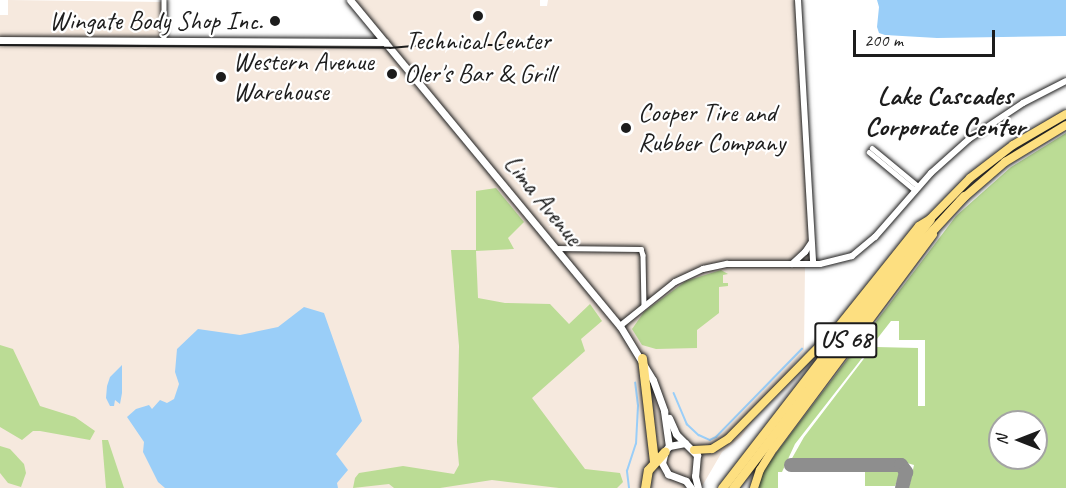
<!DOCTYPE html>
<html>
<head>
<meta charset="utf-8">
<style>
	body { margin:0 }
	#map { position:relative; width:1066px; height:488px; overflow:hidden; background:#fff; font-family:Caveat,sans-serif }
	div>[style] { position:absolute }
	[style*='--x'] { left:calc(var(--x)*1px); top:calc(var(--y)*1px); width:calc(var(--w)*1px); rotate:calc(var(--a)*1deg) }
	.built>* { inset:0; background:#f6e9de }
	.green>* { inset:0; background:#bbdc95 }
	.water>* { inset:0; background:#9acef8 }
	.stream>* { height:1.5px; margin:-0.75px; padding:0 0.75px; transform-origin:0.75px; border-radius:0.75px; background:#9acef8 }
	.taxiway>* { height:14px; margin:-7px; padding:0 7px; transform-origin:7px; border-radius:7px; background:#8e8e8e }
	.roads { filter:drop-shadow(0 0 2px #1c1c1c) drop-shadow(0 0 2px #1c1c1c) }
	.minor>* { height:4.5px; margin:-2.25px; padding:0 2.25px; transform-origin:2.25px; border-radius:2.25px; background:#fff }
	.tertiary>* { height:6px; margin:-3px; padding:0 3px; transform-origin:3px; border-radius:3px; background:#fff }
	.secondary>* { height:7px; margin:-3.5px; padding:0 3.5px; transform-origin:3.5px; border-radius:3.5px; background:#fff }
	.trunk>* { height:8px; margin:-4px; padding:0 4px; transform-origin:4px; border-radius:4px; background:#fddf80 }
	.motorway>* { height:9px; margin:-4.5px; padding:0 4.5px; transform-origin:4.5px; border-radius:4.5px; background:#fddf80 }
	.rail>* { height:1.5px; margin:-0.75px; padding:0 0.75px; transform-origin:0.75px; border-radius:0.75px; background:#1c1c1c }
	.dots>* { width:16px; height:16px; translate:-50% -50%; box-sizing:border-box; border:3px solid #fff; border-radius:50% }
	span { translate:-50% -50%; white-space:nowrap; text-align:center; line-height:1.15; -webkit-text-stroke:4.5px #fff; paint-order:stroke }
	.shield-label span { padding:2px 4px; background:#fff; border:2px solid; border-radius:4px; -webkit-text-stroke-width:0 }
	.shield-label { font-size:24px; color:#1c1c1c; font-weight:700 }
	.poi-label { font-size:26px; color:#1c1c1c }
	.right { translate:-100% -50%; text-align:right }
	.left { translate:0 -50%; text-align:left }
	.street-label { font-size:26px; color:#1c1c1c }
	.neighbourhood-label { font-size:27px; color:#1c1c1c; font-weight:700 }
	.north { position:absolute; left:988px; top:410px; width:60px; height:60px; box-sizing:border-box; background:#fff; border:2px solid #a4a4a4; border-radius:50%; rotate:270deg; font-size:16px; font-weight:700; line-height:24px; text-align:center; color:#1c1c1c }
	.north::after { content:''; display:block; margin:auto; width:21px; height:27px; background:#1c1c1c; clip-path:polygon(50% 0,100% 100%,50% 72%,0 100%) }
	.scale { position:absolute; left:853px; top:30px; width:142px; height:27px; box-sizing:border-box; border:3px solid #1c1c1c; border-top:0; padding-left:8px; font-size:18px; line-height:21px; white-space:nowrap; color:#1c1c1c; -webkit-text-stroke:4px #fff; paint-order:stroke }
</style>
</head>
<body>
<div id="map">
	<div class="built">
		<div style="clip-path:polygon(8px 0,164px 2px,164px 40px,384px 42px,350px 0,540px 0,540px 6px,547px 6px,548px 0,798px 0,813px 264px,805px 265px,804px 350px,741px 437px,722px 452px,701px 488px,0 488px,0 15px,8px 15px)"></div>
	</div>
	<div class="green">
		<div style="clip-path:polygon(evenodd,1066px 133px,1066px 488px,909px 488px,914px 465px,900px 461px,791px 460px,804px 437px,869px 352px,876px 347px,918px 348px,918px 406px,925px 406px,925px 340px,899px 340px,899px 321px,891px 321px,795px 444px,782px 472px,778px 472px,778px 488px,758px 488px,765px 468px,956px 216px,1011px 167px,1066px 133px,1000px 422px,1036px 422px,1036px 458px,1000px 458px,1000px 422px)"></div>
		<div style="clip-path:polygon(496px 188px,524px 222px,508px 238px,514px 249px,476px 251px,478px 298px,505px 303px,550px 304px,569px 324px,590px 304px,602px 321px,581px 339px,585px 351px,532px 398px,585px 469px,620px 473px,623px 482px,617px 488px,559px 488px,492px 480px,440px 488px,394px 488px,389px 484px,353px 488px,355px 478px,359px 473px,403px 466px,454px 474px,459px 465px,457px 442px,459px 346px,451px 250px,476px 250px,476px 191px)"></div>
		<div style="clip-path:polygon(721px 270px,728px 274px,723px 275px,723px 283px,728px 283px,728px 286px,719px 287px,719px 313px,697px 330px,697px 348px,656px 349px,642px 345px,632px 329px,644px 312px,686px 281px)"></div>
		<div style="clip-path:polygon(0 345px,13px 349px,40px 406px,75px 417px,95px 431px,90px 440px,40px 431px,33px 431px,22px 440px,0 427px)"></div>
		<div style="clip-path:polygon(102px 440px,108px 440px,124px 488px,106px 488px)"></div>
		<div style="clip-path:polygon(0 446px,10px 449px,24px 464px,26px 473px,21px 487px,8px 483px,0 473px)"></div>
		<div style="clip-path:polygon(865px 468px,899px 468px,901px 471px,895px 486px,865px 486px)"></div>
	</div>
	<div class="water">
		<div style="clip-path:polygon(877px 0,1066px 0,1066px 36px,937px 38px,885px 35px,879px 33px,877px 27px,879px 7px)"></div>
		<div style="clip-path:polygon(304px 307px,324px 313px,362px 421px,336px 454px,348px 470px,337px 483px,338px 488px,165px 488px,158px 482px,143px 452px,144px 442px,127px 417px,136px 409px,149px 405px,152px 409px,160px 400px,167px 403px,174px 399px,179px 384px,175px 372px,177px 349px,198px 329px,240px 335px,278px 327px)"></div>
		<div style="clip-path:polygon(122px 365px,122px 393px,120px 404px,115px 400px,114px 406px,110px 406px,106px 398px,107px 386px,110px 377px)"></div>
	</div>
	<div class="stream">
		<div style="--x:674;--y:393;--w:34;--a:67"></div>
		<div style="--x:687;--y:424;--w:16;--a:43"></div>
		<div style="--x:699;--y:435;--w:12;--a:24"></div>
		<div style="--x:710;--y:440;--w:7;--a:-27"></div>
		<div style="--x:716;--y:437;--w:123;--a:-45.7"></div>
		<div style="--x:629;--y:488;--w:17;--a:-97"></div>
		<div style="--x:627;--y:471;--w:28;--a:-72"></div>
		<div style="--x:636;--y:444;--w:38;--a:-87"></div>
		<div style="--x:638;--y:406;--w:23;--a:-97"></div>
	</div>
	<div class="taxiway">
		<div style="--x:791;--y:465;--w:110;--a:0"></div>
		<div style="--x:901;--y:465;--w:9;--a:54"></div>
		<div style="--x:906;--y:472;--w:16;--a:104"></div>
	</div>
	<div class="roads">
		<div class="minor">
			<div style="--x:164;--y:0;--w:40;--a:90"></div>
			<div style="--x:872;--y:148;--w:60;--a:39.6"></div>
			<div style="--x:869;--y:152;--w:60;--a:39.6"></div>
			<div style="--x:555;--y:248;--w:86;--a:0.7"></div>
			<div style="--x:641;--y:249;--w:6;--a:72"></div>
			<div style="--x:643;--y:255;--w:51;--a:88.9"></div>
		</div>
		<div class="tertiary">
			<div style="--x:798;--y:0;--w:264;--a:86.7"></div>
			<div style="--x:792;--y:264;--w:18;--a:-43"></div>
			<div style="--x:805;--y:252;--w:11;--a:-56"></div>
			<div style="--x:620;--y:326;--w:70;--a:-38.7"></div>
			<div style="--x:675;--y:282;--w:31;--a:-25"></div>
			<div style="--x:703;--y:269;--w:25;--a:-12"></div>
			<div style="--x:727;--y:264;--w:93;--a:0"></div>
			<div style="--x:820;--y:264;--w:33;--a:-14"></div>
			<div style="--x:852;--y:256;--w:30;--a:-40"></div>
			<div style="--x:875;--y:237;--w:85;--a:-48.8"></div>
			<div style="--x:931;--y:173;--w:51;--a:-41.8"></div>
			<div style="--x:969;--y:139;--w:65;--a:-33.7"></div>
			<div style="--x:1023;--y:103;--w:48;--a:-27.1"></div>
		</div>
		<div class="secondary">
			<div style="--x:350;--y:0;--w:423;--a:50.4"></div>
			<div style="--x:620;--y:326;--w:63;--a:58.6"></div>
			<div style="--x:653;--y:380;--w:33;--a:70"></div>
			<div style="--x:664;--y:411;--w:35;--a:82"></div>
			<div style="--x:0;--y:40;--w:385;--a:0.3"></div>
			<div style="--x:669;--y:418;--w:17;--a:66"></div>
			<div style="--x:676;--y:434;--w:30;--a:45"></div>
			<div style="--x:697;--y:455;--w:21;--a:95"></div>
			<div style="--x:695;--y:476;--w:12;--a:76"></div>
			<div style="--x:685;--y:443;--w:16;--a:169"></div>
			<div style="--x:669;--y:446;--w:6;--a:129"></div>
			<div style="--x:665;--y:451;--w:12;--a:104"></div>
			<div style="--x:662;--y:463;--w:13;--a:61"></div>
			<div style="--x:668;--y:474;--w:19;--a:21"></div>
			<div style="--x:686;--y:481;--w:9;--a:54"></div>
		</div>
		<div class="trunk">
			<div style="--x:960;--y:201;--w:60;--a:-40.9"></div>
			<div style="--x:1005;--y:162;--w:71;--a:-31.2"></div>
			<div style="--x:694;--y:450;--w:18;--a:-3"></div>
			<div style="--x:712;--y:449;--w:19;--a:-32"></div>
			<div style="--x:728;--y:439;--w:157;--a:-45.5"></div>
			<div style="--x:838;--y:327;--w:129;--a:-51.3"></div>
			<div style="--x:919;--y:226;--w:13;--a:-32"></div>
			<div style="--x:930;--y:219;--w:57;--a:-45.7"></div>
			<div style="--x:970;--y:178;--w:54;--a:-37.5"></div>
			<div style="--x:1013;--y:145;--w:61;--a:-30.3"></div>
			<div style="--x:754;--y:488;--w:19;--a:-72"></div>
			<div style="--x:760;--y:470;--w:26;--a:-58"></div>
			<div style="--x:774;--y:448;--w:266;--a:-53.3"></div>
		</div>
		<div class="motorway">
			<div style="--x:642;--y:358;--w:104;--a:83.4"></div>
			<div style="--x:645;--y:488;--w:18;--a:-81"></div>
			<div style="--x:648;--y:470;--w:25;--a:-48"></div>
			<div style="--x:722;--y:488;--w:340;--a:-52.3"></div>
			<div style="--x:733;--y:488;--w:302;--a:-52.7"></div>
			<div style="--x:916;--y:248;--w:71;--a:-47.3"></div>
		</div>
	</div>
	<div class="rail">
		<div style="--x:0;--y:45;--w:390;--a:0.4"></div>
		<div style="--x:390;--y:48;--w:34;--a:-5"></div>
		<div style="--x:424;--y:45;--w:93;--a:0"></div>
	</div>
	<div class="dots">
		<div style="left:478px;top:16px;background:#1c1c1c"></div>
		<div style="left:275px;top:21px;background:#1c1c1c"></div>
		<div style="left:392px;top:74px;background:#1c1c1c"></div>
		<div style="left:221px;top:77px;background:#1c1c1c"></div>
		<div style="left:626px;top:128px;background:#1c1c1c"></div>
	</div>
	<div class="shield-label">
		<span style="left:846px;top:340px">US 68</span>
	</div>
	<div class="poi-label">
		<span class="right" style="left:263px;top:21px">Wingate Body Shop Inc.</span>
		<span style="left:478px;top:41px">Technical Center</span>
		<span class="left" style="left:233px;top:77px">Western Avenue<br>Warehouse</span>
		<span class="left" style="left:404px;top:74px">Oler's Bar &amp; Grill</span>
		<span class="left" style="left:638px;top:128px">Cooper Tire and<br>Rubber Company</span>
	</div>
	<div class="street-label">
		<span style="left:543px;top:200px;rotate:51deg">Lima Avenue</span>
	</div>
	<div class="neighbourhood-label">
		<span style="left:945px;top:111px">Lake Cascades<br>Corporate Center</span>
	</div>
	<div class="north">N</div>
	<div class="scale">200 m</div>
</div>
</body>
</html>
